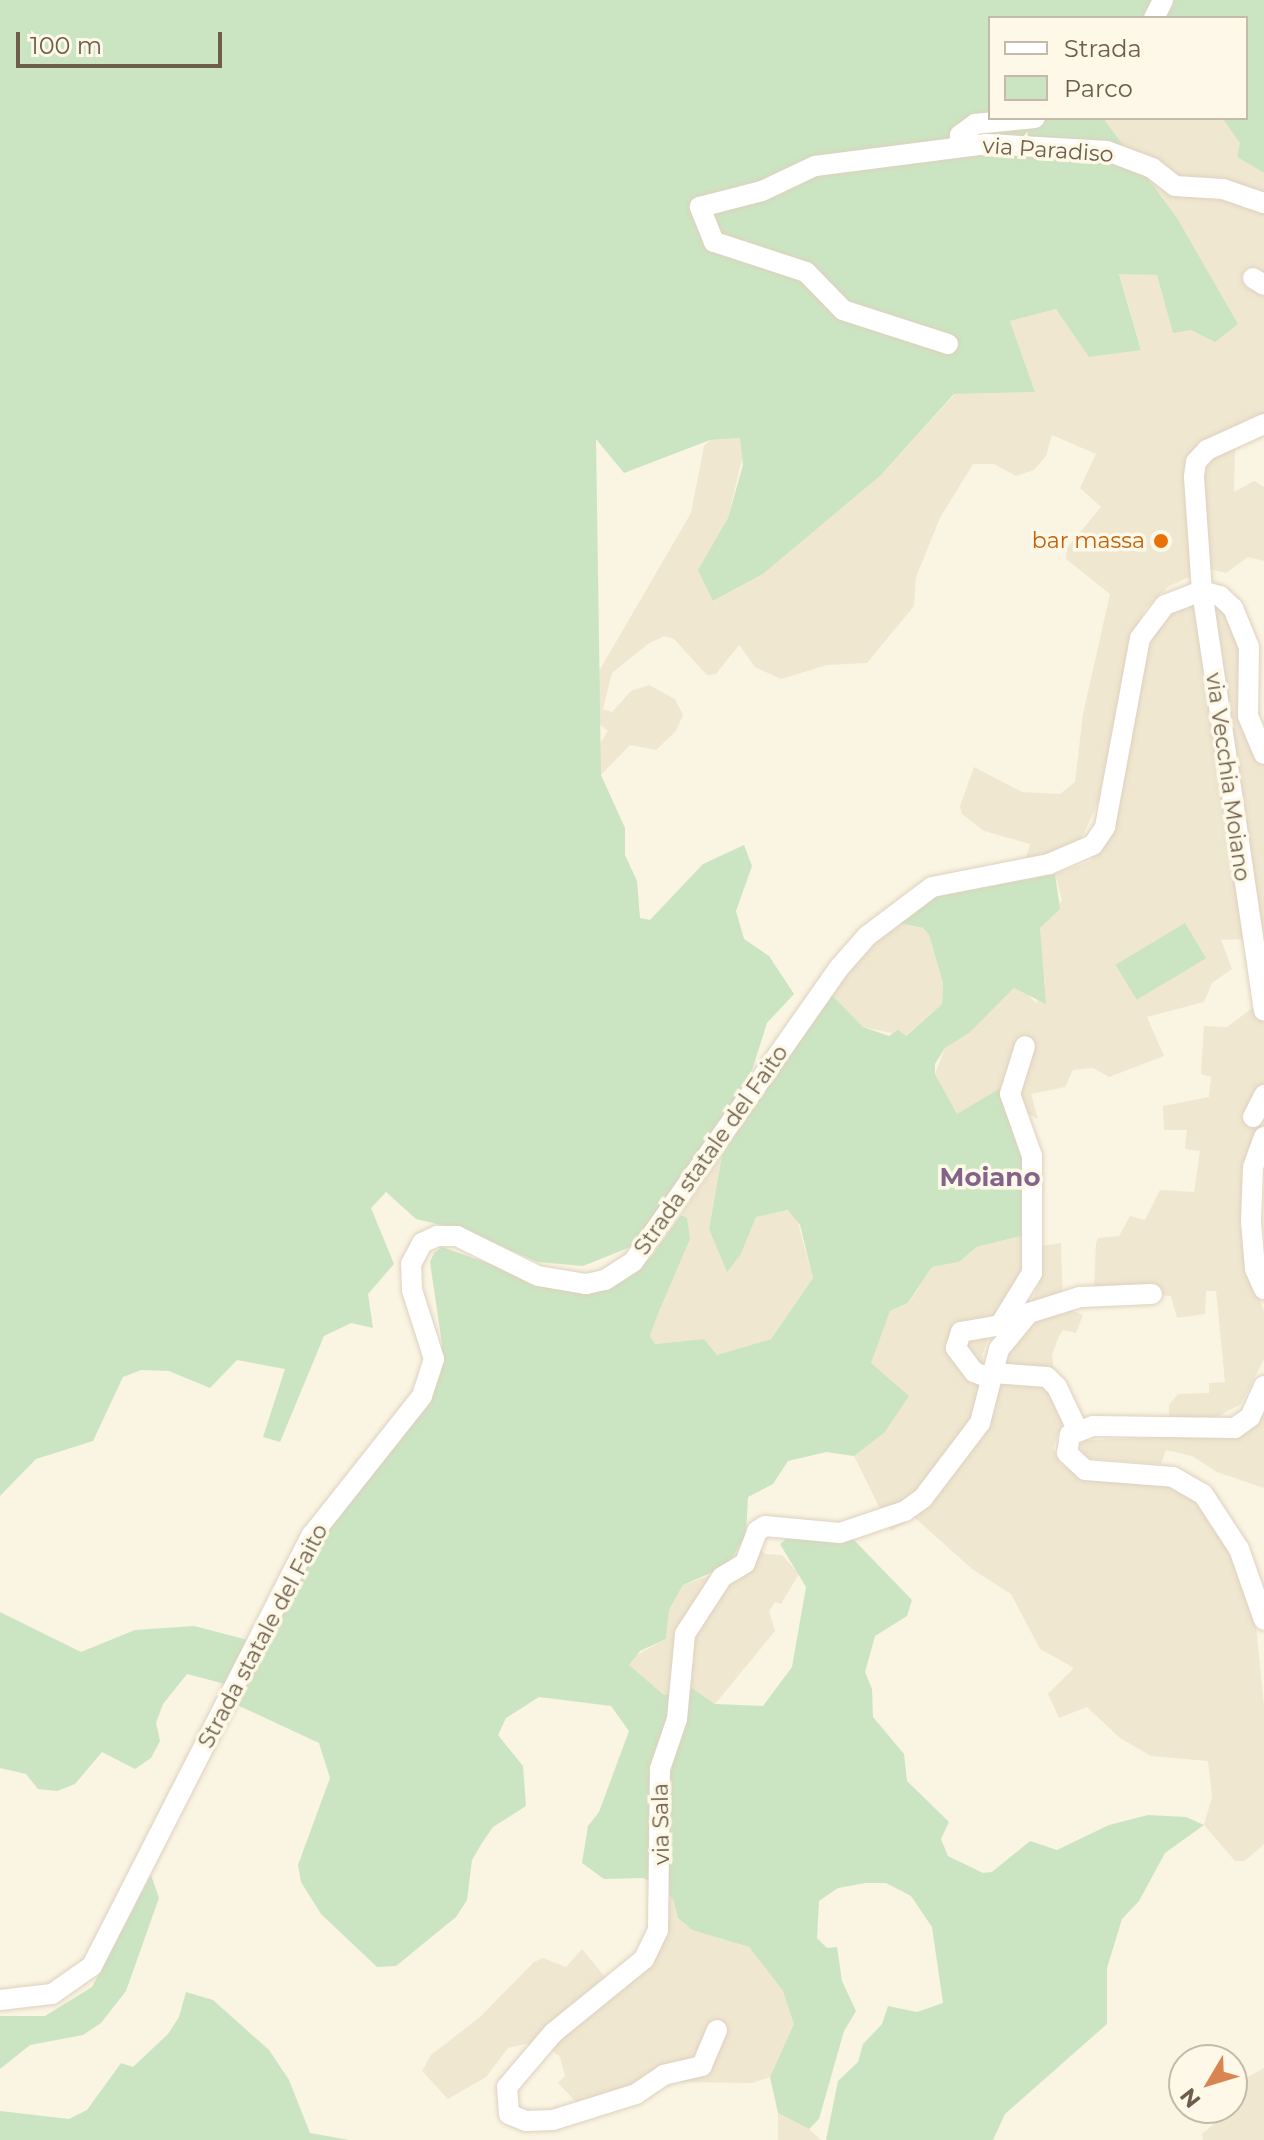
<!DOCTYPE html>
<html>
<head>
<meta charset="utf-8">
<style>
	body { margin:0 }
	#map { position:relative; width:1264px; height:2140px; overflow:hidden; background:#faf4e2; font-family:Montserrat,sans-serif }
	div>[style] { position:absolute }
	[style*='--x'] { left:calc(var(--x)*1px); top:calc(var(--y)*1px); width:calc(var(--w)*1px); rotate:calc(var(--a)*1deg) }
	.residential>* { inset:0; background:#f0e7d1 }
	.green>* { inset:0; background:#cbe5c2; transform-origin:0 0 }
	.roads { filter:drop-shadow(0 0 2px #ddd1bf) drop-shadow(0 0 2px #ddd1bf) }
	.minor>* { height:20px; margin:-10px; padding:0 10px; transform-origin:10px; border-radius:10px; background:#fff }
	.dots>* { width:22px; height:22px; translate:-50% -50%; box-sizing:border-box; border:4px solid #fdf8e7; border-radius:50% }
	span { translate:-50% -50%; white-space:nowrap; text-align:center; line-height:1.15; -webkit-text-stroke:7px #fdf8e7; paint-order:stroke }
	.street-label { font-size:22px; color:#6e5d4b }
	.food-label { font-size:22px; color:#c56008 }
	.right { translate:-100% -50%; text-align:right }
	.quarter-label { font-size:26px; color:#84638b; font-weight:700 }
	.legend { position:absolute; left:988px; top:16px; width:260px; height:104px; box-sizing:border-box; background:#fdf8e7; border:2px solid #c4baa9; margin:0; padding:10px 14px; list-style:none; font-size:24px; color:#6e5d4b }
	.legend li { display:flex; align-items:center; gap:16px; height:40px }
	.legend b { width:40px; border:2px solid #c4baa9 }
	.north { position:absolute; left:1168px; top:2044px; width:80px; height:80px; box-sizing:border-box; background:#fdf8e7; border:2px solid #c4baa9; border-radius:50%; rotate:232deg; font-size:22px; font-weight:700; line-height:32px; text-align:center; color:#6e5d4b }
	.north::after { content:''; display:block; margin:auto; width:28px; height:36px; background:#d98551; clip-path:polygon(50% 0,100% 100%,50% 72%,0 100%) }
	.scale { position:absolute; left:16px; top:32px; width:206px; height:36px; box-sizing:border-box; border:4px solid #6e5d4b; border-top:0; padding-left:10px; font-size:24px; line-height:28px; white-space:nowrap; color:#6e5d4b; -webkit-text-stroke:6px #fdf8e7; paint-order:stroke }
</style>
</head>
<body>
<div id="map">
	<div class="residential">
		<div style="clip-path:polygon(1103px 118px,1222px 118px,1241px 143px,1237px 157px,1264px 173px,1264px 417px,1202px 444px,1198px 573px,1169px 586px,1145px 609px,1128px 649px,1099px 800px,1079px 844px,1025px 862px,1030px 844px,984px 831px,962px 814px,960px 806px,974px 767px,1022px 792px,1060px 794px,1075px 782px,1083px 714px,1110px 594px,1066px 559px,1067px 548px,1101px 507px,1080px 488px,1096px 454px,1052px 435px,1046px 456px,1034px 470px,1016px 476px,994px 464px,973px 464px,940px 518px,916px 577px,914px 606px,867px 663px,827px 665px,781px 679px,755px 667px,739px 645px,716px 674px,707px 675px,674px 639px,664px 636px,648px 644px,612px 673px,603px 709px,612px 712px,631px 691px,649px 685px,675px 699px,683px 715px,676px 731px,656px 750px,630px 745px,601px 775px,588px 763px,608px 731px,585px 712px,581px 702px,691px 513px,704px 446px,710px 440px,740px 438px,744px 451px,728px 518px,717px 541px,709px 582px,714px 601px,763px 574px,880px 476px,955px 394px,1035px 392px,1010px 321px,1056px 309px,1141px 349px,1119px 273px,1158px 275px,1191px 330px,1215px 341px,1238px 324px)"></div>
		<div style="clip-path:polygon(1235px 445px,1234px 492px,1254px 481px,1264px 487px,1264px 561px,1248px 557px,1226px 573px,1210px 569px,1199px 465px)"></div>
		<div style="clip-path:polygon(1219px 602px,1240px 630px,1237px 702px,1245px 730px,1264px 761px,1264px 1121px,1249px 1146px,1244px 1182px,1252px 1280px,1264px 1311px,1264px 1359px,1241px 1404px,1213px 1419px,1169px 1417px,1169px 1405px,1178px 1394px,1209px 1393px,1209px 1383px,1225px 1382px,1216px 1291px,1206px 1291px,1205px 1314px,1177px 1318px,1171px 1296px,1094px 1289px,1096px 1243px,1098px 1238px,1119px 1236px,1130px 1216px,1145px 1220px,1160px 1190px,1194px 1192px,1200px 1151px,1185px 1149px,1187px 1130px,1164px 1130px,1163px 1106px,1209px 1097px,1211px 1077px,1201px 1074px,1204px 1026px,1227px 1027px,1255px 1006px,1243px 939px,1221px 940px,1232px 969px,1212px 983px,1204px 1002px,1147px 1017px,1164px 1056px,1109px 1077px,1093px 1068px,1073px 1070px,1065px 1087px,1031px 1094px,1038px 1119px,1020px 1110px,957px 1115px,935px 1074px,945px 1048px,968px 1033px,1014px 988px,1023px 989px,1036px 1003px,1045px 983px,1038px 955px,1040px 928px,1062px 900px,1055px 874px,1090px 861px,1105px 844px,1146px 652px,1162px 621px,1178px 606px)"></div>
		<div style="clip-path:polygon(894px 922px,923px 928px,929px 935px,943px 983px,942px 1004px,905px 1036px,863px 1027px,830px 993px)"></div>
		<div style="clip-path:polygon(722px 1155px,709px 1229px,741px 1254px,756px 1217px,788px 1210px,796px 1216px,813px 1278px,771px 1339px,717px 1355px,704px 1339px,655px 1344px,650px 1336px,687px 1219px,681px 1215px)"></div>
		<div style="clip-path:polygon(1029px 1234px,1028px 1270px,992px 1329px,982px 1355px,984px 1371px,1049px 1387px,1064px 1420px,1053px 1448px,1061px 1464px,1077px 1475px,1186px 1488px,1226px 1540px,1255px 1615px,1264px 1706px,1264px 1844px,1245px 1861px,1235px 1861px,1204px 1825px,1212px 1797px,1208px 1761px,1151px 1756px,1120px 1738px,1087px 1707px,1059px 1718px,1048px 1694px,1074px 1668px,1040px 1649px,1011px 1594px,972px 1569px,914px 1517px,891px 1531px,854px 1456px,884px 1433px,870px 1363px,890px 1311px,909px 1303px,932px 1267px,959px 1262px,977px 1247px)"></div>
		<div style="clip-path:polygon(1061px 1243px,1063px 1307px,1083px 1315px,1076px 1333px,1063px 1330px,1059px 1336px,1052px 1355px,1054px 1373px,1002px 1370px,1039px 1284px,1041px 1246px)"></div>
		<div style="clip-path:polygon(1264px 1405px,1264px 1488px,1217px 1472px,1192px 1456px,1166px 1450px,1161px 1464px,1085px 1458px,1080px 1445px,1086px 1440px,1237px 1435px,1253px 1428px)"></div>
		<div style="clip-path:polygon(746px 1534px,765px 1554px,782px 1555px,799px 1574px,781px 1604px,775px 1602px,769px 1611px,775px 1631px,715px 1704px,692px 1688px,664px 1695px,655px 1691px,629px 1666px,633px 1657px,666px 1639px,669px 1610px,683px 1585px,719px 1572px)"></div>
		<div style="clip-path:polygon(660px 1886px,673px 1899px,678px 1918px,692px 1930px,749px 1947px,783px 1991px,795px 2025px,770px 2077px,752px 2083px,674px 2082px,630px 2102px,580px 2106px,558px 2083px,565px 2076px,560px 2057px,540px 2041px,508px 2048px,486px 2077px,448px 2099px,422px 2071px,431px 2055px,480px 2017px,534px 1962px,543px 1958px,566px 1967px,582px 1949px,604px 1976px,615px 1976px,639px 1957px,651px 1935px)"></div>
		<div style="clip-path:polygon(1264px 2068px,1264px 2140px,1203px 2140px,1202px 2134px,1241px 2101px,1237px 2083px)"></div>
		<div style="clip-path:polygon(778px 2113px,809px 2129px,821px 2140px,778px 2140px)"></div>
	</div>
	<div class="green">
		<div style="clip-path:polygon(0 0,1264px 0,1264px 173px,1237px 157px,1240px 143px,1222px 118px,1246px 118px,1246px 18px,990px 18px,990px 118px,1103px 118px,1177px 218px,1238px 324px,1215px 342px,1191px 330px,1173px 333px,1157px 275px,1119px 274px,1141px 350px,1089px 357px,1056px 309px,1010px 321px,1035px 392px,954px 394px,880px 476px,763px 574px,713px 601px,698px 570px,728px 518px,743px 465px,740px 438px,710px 440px,624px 473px,596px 439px,601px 775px,625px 828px,625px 855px,637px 881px,640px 918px,650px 920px,703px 864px,744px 845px,752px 866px,736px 911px,744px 939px,769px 956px,794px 994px,767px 1023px,752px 1070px,712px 1139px,633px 1246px,583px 1266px,538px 1262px,463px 1230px,416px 1219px,386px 1192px,371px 1208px,394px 1264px,368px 1294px,373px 1328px,351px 1323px,324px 1336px,280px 1442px,263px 1437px,285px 1369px,237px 1360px,210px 1388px,169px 1371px,141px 1370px,123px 1377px,93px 1441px,36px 1459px,0 1496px)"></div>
		<div style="clip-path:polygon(1055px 874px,1060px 909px,1040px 928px,1046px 1004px,1014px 988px,969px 1033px,945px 1048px,935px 1064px,935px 1074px,957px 1114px,999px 1089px,1011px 1108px,1020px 1110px,1029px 1234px,977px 1247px,959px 1262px,932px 1267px,908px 1303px,890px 1311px,871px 1363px,909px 1396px,884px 1433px,854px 1456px,826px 1452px,788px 1461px,773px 1484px,748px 1497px,746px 1534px,727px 1566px,683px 1585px,669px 1610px,666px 1639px,640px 1651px,629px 1665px,664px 1695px,692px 1688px,715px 1704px,763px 1706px,792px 1667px,806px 1587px,780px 1544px,787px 1538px,854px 1540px,912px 1600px,907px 1616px,875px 1636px,865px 1672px,872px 1689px,873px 1717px,904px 1754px,907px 1781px,949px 1822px,941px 1839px,948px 1856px,983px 1873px,992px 1872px,1030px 1841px,1057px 1850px,1109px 1825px,1148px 1815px,1186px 1817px,1204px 1825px,1165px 1853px,1139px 1901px,1122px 1919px,1107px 1968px,1107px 2024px,1005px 2114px,993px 2140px,826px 2140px,838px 2081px,858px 2062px,863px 2044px,882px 2024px,888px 2006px,917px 2012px,943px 2003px,932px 1927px,911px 1896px,886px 1883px,866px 1883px,838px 1888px,819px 1901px,817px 1938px,827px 1948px,837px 1947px,842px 1981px,856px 2011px,844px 2031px,819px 2119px,809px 2129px,778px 2113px,770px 2077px,794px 2024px,783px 1991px,749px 1947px,692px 1930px,678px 1918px,673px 1899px,660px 1886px,643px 1878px,604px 1879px,582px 1863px,588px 1826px,599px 1812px,629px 1731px,611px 1706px,539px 1697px,506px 1718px,498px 1735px,523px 1766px,526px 1806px,493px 1827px,482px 1843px,472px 1860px,467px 1900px,456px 1917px,396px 1966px,377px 1967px,321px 1914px,301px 1882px,298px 1865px,330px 1778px,319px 1743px,235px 1704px,330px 1521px,435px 1385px,442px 1344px,430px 1262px,434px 1253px,442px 1247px,567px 1291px,593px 1290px,623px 1281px,650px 1258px,681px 1215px,687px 1218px,690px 1239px,657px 1316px,650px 1336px,655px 1344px,704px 1339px,717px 1355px,771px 1339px,813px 1278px,800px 1225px,788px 1210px,756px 1217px,741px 1254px,727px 1272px,709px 1229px,722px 1155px,830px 993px,863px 1027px,889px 1036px,898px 1030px,906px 1036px,942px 1004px,943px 983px,929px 935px,923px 928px,894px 922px,928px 898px)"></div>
		<div style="left:1185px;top:923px;width:41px;height:81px;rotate:59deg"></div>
		<div style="clip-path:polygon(0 1612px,81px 1652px,135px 1630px,194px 1626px,248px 1640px,225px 1684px,187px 1674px,163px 1704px,156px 1723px,160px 1741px,151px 1758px,135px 1769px,102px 1752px,75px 1784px,57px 1791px,38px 1789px,26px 1774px,0 1768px)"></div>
		<div style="clip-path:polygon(151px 1875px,159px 1898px,126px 1991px,101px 2023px,83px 2035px,30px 2045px,0 2069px,0 2016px,45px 2016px,92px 1987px)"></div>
		<div style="clip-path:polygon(186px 1992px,213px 2000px,269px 2050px,289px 2080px,310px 2133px,349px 2140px,0 2140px,0 2111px,69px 2119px,87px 2110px,121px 2063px,133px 2067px,168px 2034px,179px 2017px)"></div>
	</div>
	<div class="roads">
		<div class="minor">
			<div style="--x:1154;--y:18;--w:20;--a:-63"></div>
			<div style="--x:959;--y:147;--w:12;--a:-85"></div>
			<div style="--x:960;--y:135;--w:19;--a:-36"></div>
			<div style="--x:975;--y:124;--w:60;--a:-5.7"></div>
			<div style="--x:1253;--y:278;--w:13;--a:32"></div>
			<div style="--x:948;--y:344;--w:110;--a:-162.1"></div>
			<div style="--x:843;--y:310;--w:53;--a:-134.2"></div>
			<div style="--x:806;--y:272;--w:97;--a:-161.9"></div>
			<div style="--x:714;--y:242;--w:38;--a:-112"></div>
			<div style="--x:700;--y:207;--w:64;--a:-14.5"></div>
			<div style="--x:762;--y:191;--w:59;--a:-25.3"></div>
			<div style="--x:815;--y:166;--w:173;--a:-7.3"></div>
			<div style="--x:987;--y:144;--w:120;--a:3.3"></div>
			<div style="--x:1107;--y:151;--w:48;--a:20.7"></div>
			<div style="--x:1152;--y:168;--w:29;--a:38"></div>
			<div style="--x:1175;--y:186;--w:48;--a:3.6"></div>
			<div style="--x:1223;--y:189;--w:43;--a:18.9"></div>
			<div style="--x:1264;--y:424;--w:63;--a:155.5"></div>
			<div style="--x:1207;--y:450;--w:16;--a:133"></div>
			<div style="--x:1196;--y:462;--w:15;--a:98"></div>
			<div style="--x:1194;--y:477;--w:114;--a:86"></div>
			<div style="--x:1202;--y:591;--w:424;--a:81.6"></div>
			<div style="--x:1253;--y:1117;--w:25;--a:-63"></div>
			<div style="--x:1264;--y:1137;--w:32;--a:110"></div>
			<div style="--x:1253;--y:1167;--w:54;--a:92.1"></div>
			<div style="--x:1251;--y:1221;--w:48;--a:85.2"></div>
			<div style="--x:1255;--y:1269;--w:22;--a:66"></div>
			<div style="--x:993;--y:1373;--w:54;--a:4.2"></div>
			<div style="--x:1047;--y:1377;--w:14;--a:45"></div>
			<div style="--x:1057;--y:1387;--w:47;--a:64.5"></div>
			<div style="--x:992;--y:1379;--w:19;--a:-159"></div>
			<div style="--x:974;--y:1372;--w:30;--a:-127"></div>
			<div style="--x:956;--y:1348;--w:17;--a:-73"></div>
			<div style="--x:961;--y:1332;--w:40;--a:-10"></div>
			<div style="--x:1000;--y:1325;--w:61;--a:-58.4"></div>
			<div style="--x:1032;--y:1273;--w:117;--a:-90"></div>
			<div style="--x:1032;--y:1156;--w:66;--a:-109.5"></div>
			<div style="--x:1010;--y:1094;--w:50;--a:-72.6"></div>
			<div style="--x:1264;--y:1386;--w:34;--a:114"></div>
			<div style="--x:1250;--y:1417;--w:19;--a:144"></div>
			<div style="--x:1235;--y:1428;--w:142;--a:-179.2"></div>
			<div style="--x:1093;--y:1426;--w:25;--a:159"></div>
			<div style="--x:1070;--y:1435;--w:18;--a:99"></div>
			<div style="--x:1067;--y:1453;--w:25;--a:43"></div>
			<div style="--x:1085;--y:1470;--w:88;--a:4.5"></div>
			<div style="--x:1173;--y:1477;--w:34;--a:30"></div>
			<div style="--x:1203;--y:1494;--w:66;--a:56.8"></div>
			<div style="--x:1239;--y:1549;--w:75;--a:70.6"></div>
			<div style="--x:0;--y:2000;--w:52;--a:-6.6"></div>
			<div style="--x:52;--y:1994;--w:49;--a:-35"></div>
			<div style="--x:92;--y:1966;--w:484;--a:-63"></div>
			<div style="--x:312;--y:1535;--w:177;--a:-51.6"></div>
			<div style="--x:422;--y:1396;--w:39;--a:-72"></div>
			<div style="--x:434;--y:1359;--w:72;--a:-107.7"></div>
			<div style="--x:412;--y:1290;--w:26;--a:-92"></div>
			<div style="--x:411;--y:1264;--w:24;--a:-62"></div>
			<div style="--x:422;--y:1243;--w:17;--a:-25"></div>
			<div style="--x:437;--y:1236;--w:20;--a:0"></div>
			<div style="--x:457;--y:1236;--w:90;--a:26.3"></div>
			<div style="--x:538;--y:1276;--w:49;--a:9.5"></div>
			<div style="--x:586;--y:1284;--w:19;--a:-12"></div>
			<div style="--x:605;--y:1280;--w:33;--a:-33"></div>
			<div style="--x:633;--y:1262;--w:359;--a:-55"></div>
			<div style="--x:839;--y:968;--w:43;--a:-48.8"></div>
			<div style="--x:867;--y:936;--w:81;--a:-37"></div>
			<div style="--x:932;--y:887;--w:119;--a:-11.1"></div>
			<div style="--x:1049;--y:864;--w:48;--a:-23.4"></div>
			<div style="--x:1093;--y:845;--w:22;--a:-56"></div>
			<div style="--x:1105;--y:827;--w:192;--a:-79.5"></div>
			<div style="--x:1140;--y:638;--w:41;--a:-52.9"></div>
			<div style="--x:1165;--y:605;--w:40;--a:-21"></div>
			<div style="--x:1202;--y:591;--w:19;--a:16"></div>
			<div style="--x:1220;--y:596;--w:18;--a:43"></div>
			<div style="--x:1233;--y:608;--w:42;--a:67.7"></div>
			<div style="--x:1249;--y:647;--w:69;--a:90.8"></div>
			<div style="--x:1248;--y:716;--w:41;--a:67.2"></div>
			<div style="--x:717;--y:2030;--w:39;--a:113"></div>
			<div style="--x:702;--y:2066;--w:39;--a:167"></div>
			<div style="--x:664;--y:2075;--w:34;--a:146"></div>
			<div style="--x:636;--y:2094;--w:87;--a:162.6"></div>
			<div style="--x:553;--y:2120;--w:27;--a:178"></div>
			<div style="--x:526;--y:2121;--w:18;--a:-158"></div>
			<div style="--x:509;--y:2114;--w:27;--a:-94"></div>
			<div style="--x:507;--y:2087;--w:71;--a:-49.6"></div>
			<div style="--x:553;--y:2033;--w:117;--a:-39.1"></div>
			<div style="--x:644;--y:1959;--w:32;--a:-64"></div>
			<div style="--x:658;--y:1930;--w:161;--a:-89.3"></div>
			<div style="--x:660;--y:1769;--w:53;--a:-71.2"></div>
			<div style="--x:677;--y:1719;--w:85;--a:-84.6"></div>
			<div style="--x:685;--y:1634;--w:68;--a:-57"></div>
			<div style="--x:722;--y:1577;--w:27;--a:-31"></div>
			<div style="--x:745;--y:1563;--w:34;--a:-69"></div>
			<div style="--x:757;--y:1531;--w:9;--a:-32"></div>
			<div style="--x:765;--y:1526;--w:75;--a:5.3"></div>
			<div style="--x:840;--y:1533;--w:69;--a:-18.7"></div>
			<div style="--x:905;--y:1511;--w:22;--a:-36"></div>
			<div style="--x:923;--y:1498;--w:94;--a:-52.8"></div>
			<div style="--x:980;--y:1423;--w:76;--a:-75.6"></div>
			<div style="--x:999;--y:1349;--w:47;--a:-50.2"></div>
			<div style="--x:1029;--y:1313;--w:53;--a:-17.4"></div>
			<div style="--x:1080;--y:1297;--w:72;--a:-2.4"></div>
		</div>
	</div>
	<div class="dots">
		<div style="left:1161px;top:541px;background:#e8710a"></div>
	</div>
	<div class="street-label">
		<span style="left:1048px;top:150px;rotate:4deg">via Paradiso</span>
		<span style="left:1228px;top:777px;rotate:82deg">via Vecchia Moiano</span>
		<span style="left:711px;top:1150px;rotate:-55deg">Strada statale del Faito</span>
		<span style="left:263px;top:1636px;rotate:-62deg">Strada statale del Faito</span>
		<span style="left:661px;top:1824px;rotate:-91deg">via Sala</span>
	</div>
	<div class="food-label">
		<span class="right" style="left:1145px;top:541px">bar massa</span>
	</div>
	<div class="quarter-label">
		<span style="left:990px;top:1178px">Moiano</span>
	</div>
	<ul class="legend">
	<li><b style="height:10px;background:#fff"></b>Strada</li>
	<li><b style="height:22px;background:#cbe5c2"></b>Parco</li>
	</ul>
	<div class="north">N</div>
	<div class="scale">100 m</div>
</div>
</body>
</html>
